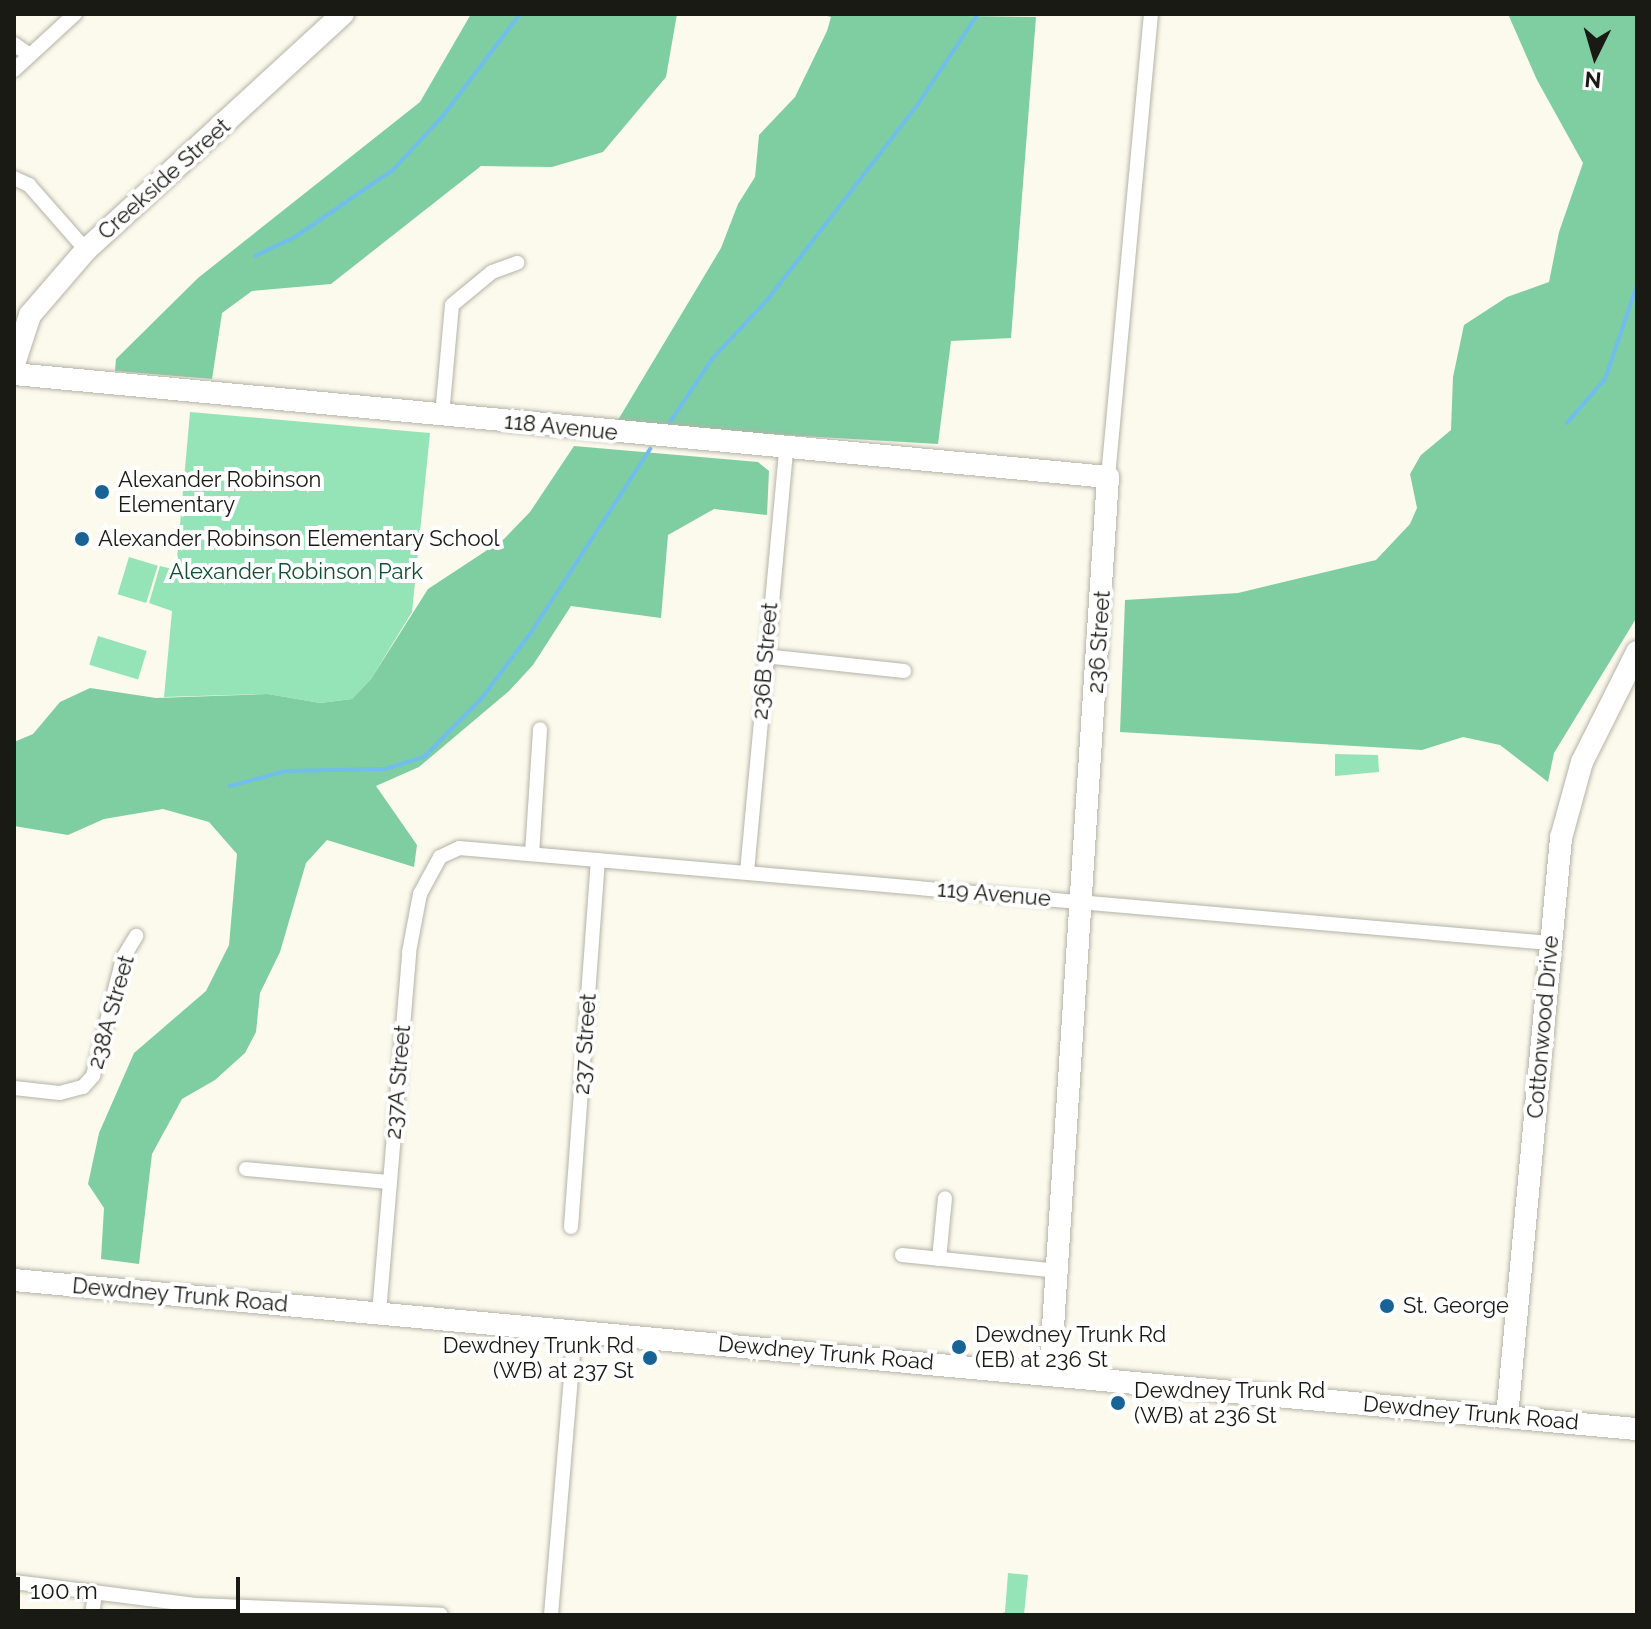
<!DOCTYPE html>
<html>
<head>
<meta charset="utf-8">
<style>
	body { margin:0 }
	#map { position:relative; width:1651px; height:1629px; overflow:hidden; background:#fcfaed; font-family:Raleway,sans-serif }
	div>[style] { position:absolute }
	[style*='--x'] { left:calc(var(--x)*1px); top:calc(var(--y)*1px); width:calc(var(--w)*1px); rotate:calc(var(--a)*1deg) }
	.green>* { inset:0; background:#95e4b8; transform-origin:0 0 }
	.forest>* { inset:0; background:#7ecea2 }
	.stream>* { height:4px; margin:-2px; padding:0 2px; transform-origin:2px; border-radius:2px; background:#71bdec }
	.roads { filter:drop-shadow(0 0 2px #b5b3a7) drop-shadow(0 0 2px #b5b3a7) }
	.street>* { height:14px; margin:-7px; padding:0 7px; transform-origin:7px; border-radius:7px; background:#fff }
	.secondary>* { height:22px; margin:-11px; padding:0 11px; transform-origin:11px; border-radius:11px; background:#fff }
	.dots>* { width:22px; height:22px; translate:-50% -50%; box-sizing:border-box; border:4px solid #fff; border-radius:50% }
	span { translate:-50% -50%; white-space:nowrap; text-align:center; line-height:1.15; -webkit-text-stroke:8px #fff; paint-order:stroke }
	.street-label { font-size:22px; color:#1a1a15 }
	.poi-label { font-size:22px; color:#1a1a15 }
	.left { translate:0 -50%; text-align:left }
	.right { translate:-100% -50%; text-align:right }
	.park-label { font-size:22px; color:#104f33 }
	.frame { position:absolute; inset:0; border:16px solid #1a1a15; pointer-events:none }
	.north { position:absolute; left:1555px; top:16px; width:80px; height:80px; -webkit-text-stroke:6px #fff; paint-order:stroke; rotate:185deg; font-size:22px; font-weight:700; line-height:32px; text-align:center; color:#1a1a15 }
	.north::after { content:''; display:block; margin:auto; width:28px; height:36px; background:#1a1a15; clip-path:polygon(50% 0,100% 100%,50% 72%,0 100%) }
	.scale { position:absolute; left:16px; top:1577px; width:224px; height:36px; box-sizing:border-box; border:4px solid #1a1a15; border-top:0; padding-left:10px; font-size:24px; line-height:28px; white-space:nowrap; color:#1a1a15; -webkit-text-stroke:6px #fff; paint-order:stroke }
</style>
</head>
<body>
<div id="map">
	<div class="green">
		<div style="clip-path:polygon(190px 412px,430px 433px,412px 612px,371px 679px,352px 699px,320px 703px,268px 694px,164px 697px,172px 611px,149px 603px,160px 566px,176px 570px)"></div>
		<div style="left:129px;top:557px;width:30px;height:39px;rotate:17deg"></div>
		<div style="left:98px;top:636px;width:51px;height:30px;rotate:17deg"></div>
		<div style="clip-path:polygon(1335px 754px,1378px 755px,1379px 772px,1335px 776px)"></div>
		<div style="clip-path:polygon(1008px 1573px,1028px 1575px,1024px 1615px,998px 1615px,1005px 1612px)"></div>
	</div>
	<div class="forest">
		<div style="clip-path:polygon(471px 14px,677px 14px,666px 77px,603px 152px,552px 167px,481px 166px,331px 284px,252px 291px,222px 313px,212px 379px,115px 371px,116px 359px,198px 278px,420px 102px)"></div>
		<div style="clip-path:polygon(819px 14px,1036px 17px,1011px 338px,951px 341px,938px 444px,615px 425px,721px 248px,738px 204px,755px 177px,759px 135px,795px 97px,827px 31px,831px 17px)"></div>
		<div style="clip-path:polygon(1508px 14px,1637px 14px,1637px 617px,1554px 753px,1548px 782px,1500px 745px,1463px 737px,1422px 750px,1120px 732px,1125px 600px,1238px 593px,1376px 560px,1410px 524px,1417px 508px,1410px 474px,1421px 455px,1451px 430px,1453px 377px,1464px 325px,1507px 297px,1549px 282px,1559px 232px,1583px 163px,1537px 80px)"></div>
		<div style="clip-path:polygon(574px 446px,758px 462px,769px 471px,767px 515px,714px 509px,668px 535px,661px 618px,571px 606px,533px 665px,509px 691px,419px 767px,376px 786px,417px 845px,414px 867px,327px 840px,306px 863px,280px 952px,260px 993px,256px 1032px,245px 1053px,215px 1080px,182px 1099px,152px 1154px,139px 1264px,101px 1259px,104px 1208px,88px 1184px,99px 1133px,134px 1053px,206px 991px,229px 945px,237px 854px,209px 822px,163px 809px,104px 819px,68px 835px,14px 826px,14px 742px,33px 734px,60px 702px,90px 688px,156px 698px,268px 694px,320px 703px,352px 699px,371px 679px,428px 589px,504px 539px,530px 512px)"></div>
	</div>
	<div class="stream">
		<div style="--x:255;--y:256;--w:44;--a:-25.4"></div>
		<div style="--x:295;--y:237;--w:119;--a:-34.4"></div>
		<div style="--x:393;--y:170;--w:74;--a:-47.2"></div>
		<div style="--x:443;--y:116;--w:128;--a:-53"></div>
		<div style="--x:1567;--y:423;--w:58;--a:-49.2"></div>
		<div style="--x:1605;--y:379;--w:99;--a:-71.2"></div>
		<div style="--x:668;--y:425;--w:79;--a:-56.3"></div>
		<div style="--x:712;--y:359;--w:82;--a:-47"></div>
		<div style="--x:768;--y:299;--w:246;--a:-52.4"></div>
		<div style="--x:918;--y:104;--w:108;--a:-56.3"></div>
		<div style="--x:230;--y:786;--w:58;--a:-15"></div>
		<div style="--x:286;--y:771;--w:99;--a:-1.2"></div>
		<div style="--x:385;--y:769;--w:41;--a:-17.1"></div>
		<div style="--x:424;--y:757;--w:81;--a:-45.5"></div>
		<div style="--x:481;--y:699;--w:81;--a:-53"></div>
		<div style="--x:530;--y:634;--w:221;--a:-57"></div>
	</div>
	<div class="roads">
		<div class="street">
			<div style="--x:14;--y:44;--w:19;--a:35"></div>
			<div style="--x:14;--y:70;--w:83;--a:-42.6"></div>
			<div style="--x:14;--y:178;--w:17;--a:25"></div>
			<div style="--x:29;--y:185;--w:86;--a:48.8"></div>
			<div style="--x:442;--y:415;--w:110;--a:-84.8"></div>
			<div style="--x:452;--y:305;--w:52;--a:-39.5"></div>
			<div style="--x:492;--y:272;--w:27;--a:-20"></div>
			<div style="--x:1108;--y:477;--w:465;--a:-84.7"></div>
			<div style="--x:764;--y:656;--w:141;--a:6.1"></div>
			<div style="--x:532;--y:854;--w:125;--a:-86.3"></div>
			<div style="--x:747;--y:872;--w:424;--a:-84.7"></div>
			<div style="--x:14;--y:1088;--w:46;--a:6.2"></div>
			<div style="--x:60;--y:1093;--w:24;--a:-15"></div>
			<div style="--x:83;--y:1087;--w:15;--a:-48"></div>
			<div style="--x:93;--y:1076;--w:122;--a:-75.7"></div>
			<div style="--x:123;--y:958;--w:26;--a:-59"></div>
			<div style="--x:246;--y:1169;--w:144;--a:5.2"></div>
			<div style="--x:571;--y:1227;--w:368;--a:-85.8"></div>
			<div style="--x:902;--y:1255;--w:158;--a:5.8"></div>
			<div style="--x:939;--y:1259;--w:61;--a:-84.4"></div>
			<div style="--x:379;--y:1313;--w:362;--a:-85.2"></div>
			<div style="--x:409;--y:952;--w:59;--a:-79.3"></div>
			<div style="--x:420;--y:894;--w:42;--a:-61.6"></div>
			<div style="--x:440;--y:857;--w:21;--a:-25"></div>
			<div style="--x:459;--y:848;--w:1095;--a:4.98"></div>
			<div style="--x:14;--y:1582;--w:183;--a:7.2"></div>
			<div style="--x:196;--y:1605;--w:245;--a:2.3"></div>
			<div style="--x:92;--y:1615;--w:22;--a:-82"></div>
			<div style="--x:551;--y:1615;--w:286;--a:-85.2"></div>
		</div>
		<div class="secondary">
			<div style="--x:14;--y:364;--w:52;--a:-71.9"></div>
			<div style="--x:30;--y:315;--w:86;--a:-49.3"></div>
			<div style="--x:86;--y:250;--w:349;--a:-42.6"></div>
			<div style="--x:14;--y:374;--w:1099;--a:5.38"></div>
			<div style="--x:1108;--y:477;--w:899;--a:93.7"></div>
			<div style="--x:14;--y:1280;--w:1630;--a:5.25"></div>
			<div style="--x:1507;--y:1417;--w:582;--a:-84.67"></div>
			<div style="--x:1561;--y:838;--w:79;--a:-74.6"></div>
			<div style="--x:1582;--y:762;--w:123;--a:-63.4"></div>
		</div>
	</div>
	<div class="dots">
		<div style="left:102px;top:492px;background:#186396"></div>
		<div style="left:82px;top:539px;background:#186396"></div>
		<div style="left:1387px;top:1306px;background:#186396"></div>
		<div style="left:959px;top:1347px;background:#186396"></div>
		<div style="left:650px;top:1358px;background:#186396"></div>
		<div style="left:1118px;top:1403px;background:#186396"></div>
	</div>
	<div class="street-label">
		<span style="left:164px;top:179px;rotate:-42deg">Creekside Street</span>
		<span style="left:561px;top:427px;rotate:6deg">118 Avenue</span>
		<span style="left:1099px;top:642px;rotate:-86deg">236 Street</span>
		<span style="left:765px;top:661px;rotate:-85deg">236B Street</span>
		<span style="left:994px;top:894px;rotate:5deg">119 Avenue</span>
		<span style="left:111px;top:1012px;rotate:-74deg">238A Street</span>
		<span style="left:1543px;top:1027px;rotate:-85deg">Cottonwood Drive</span>
		<span style="left:585px;top:1044px;rotate:-86deg">237 Street</span>
		<span style="left:398px;top:1082px;rotate:-85deg">237A Street</span>
		<span style="left:180px;top:1295px;rotate:5deg">Dewdney Trunk Road</span>
		<span style="left:826px;top:1353px;rotate:5deg">Dewdney Trunk Road</span>
		<span style="left:1471px;top:1413px;rotate:5deg">Dewdney Trunk Road</span>
	</div>
	<div class="poi-label">
		<span class="left" style="left:118px;top:492px">Alexander Robinson<br>Elementary</span>
		<span class="left" style="left:98px;top:539px">Alexander Robinson Elementary School</span>
		<span class="left" style="left:1403px;top:1306px">St. George</span>
		<span class="left" style="left:975px;top:1347px">Dewdney Trunk Rd<br>(EB) at 236 St</span>
		<span class="right" style="left:634px;top:1358px">Dewdney Trunk Rd<br>(WB) at 237 St</span>
		<span class="left" style="left:1134px;top:1403px">Dewdney Trunk Rd<br>(WB) at 236 St</span>
	</div>
	<div class="park-label">
		<span style="left:296px;top:572px">Alexander Robinson Park</span>
	</div>
	<div class="frame"></div>
	<div class="north">N</div>
	<div class="scale">100 m</div>
</div>
</body>
</html>
